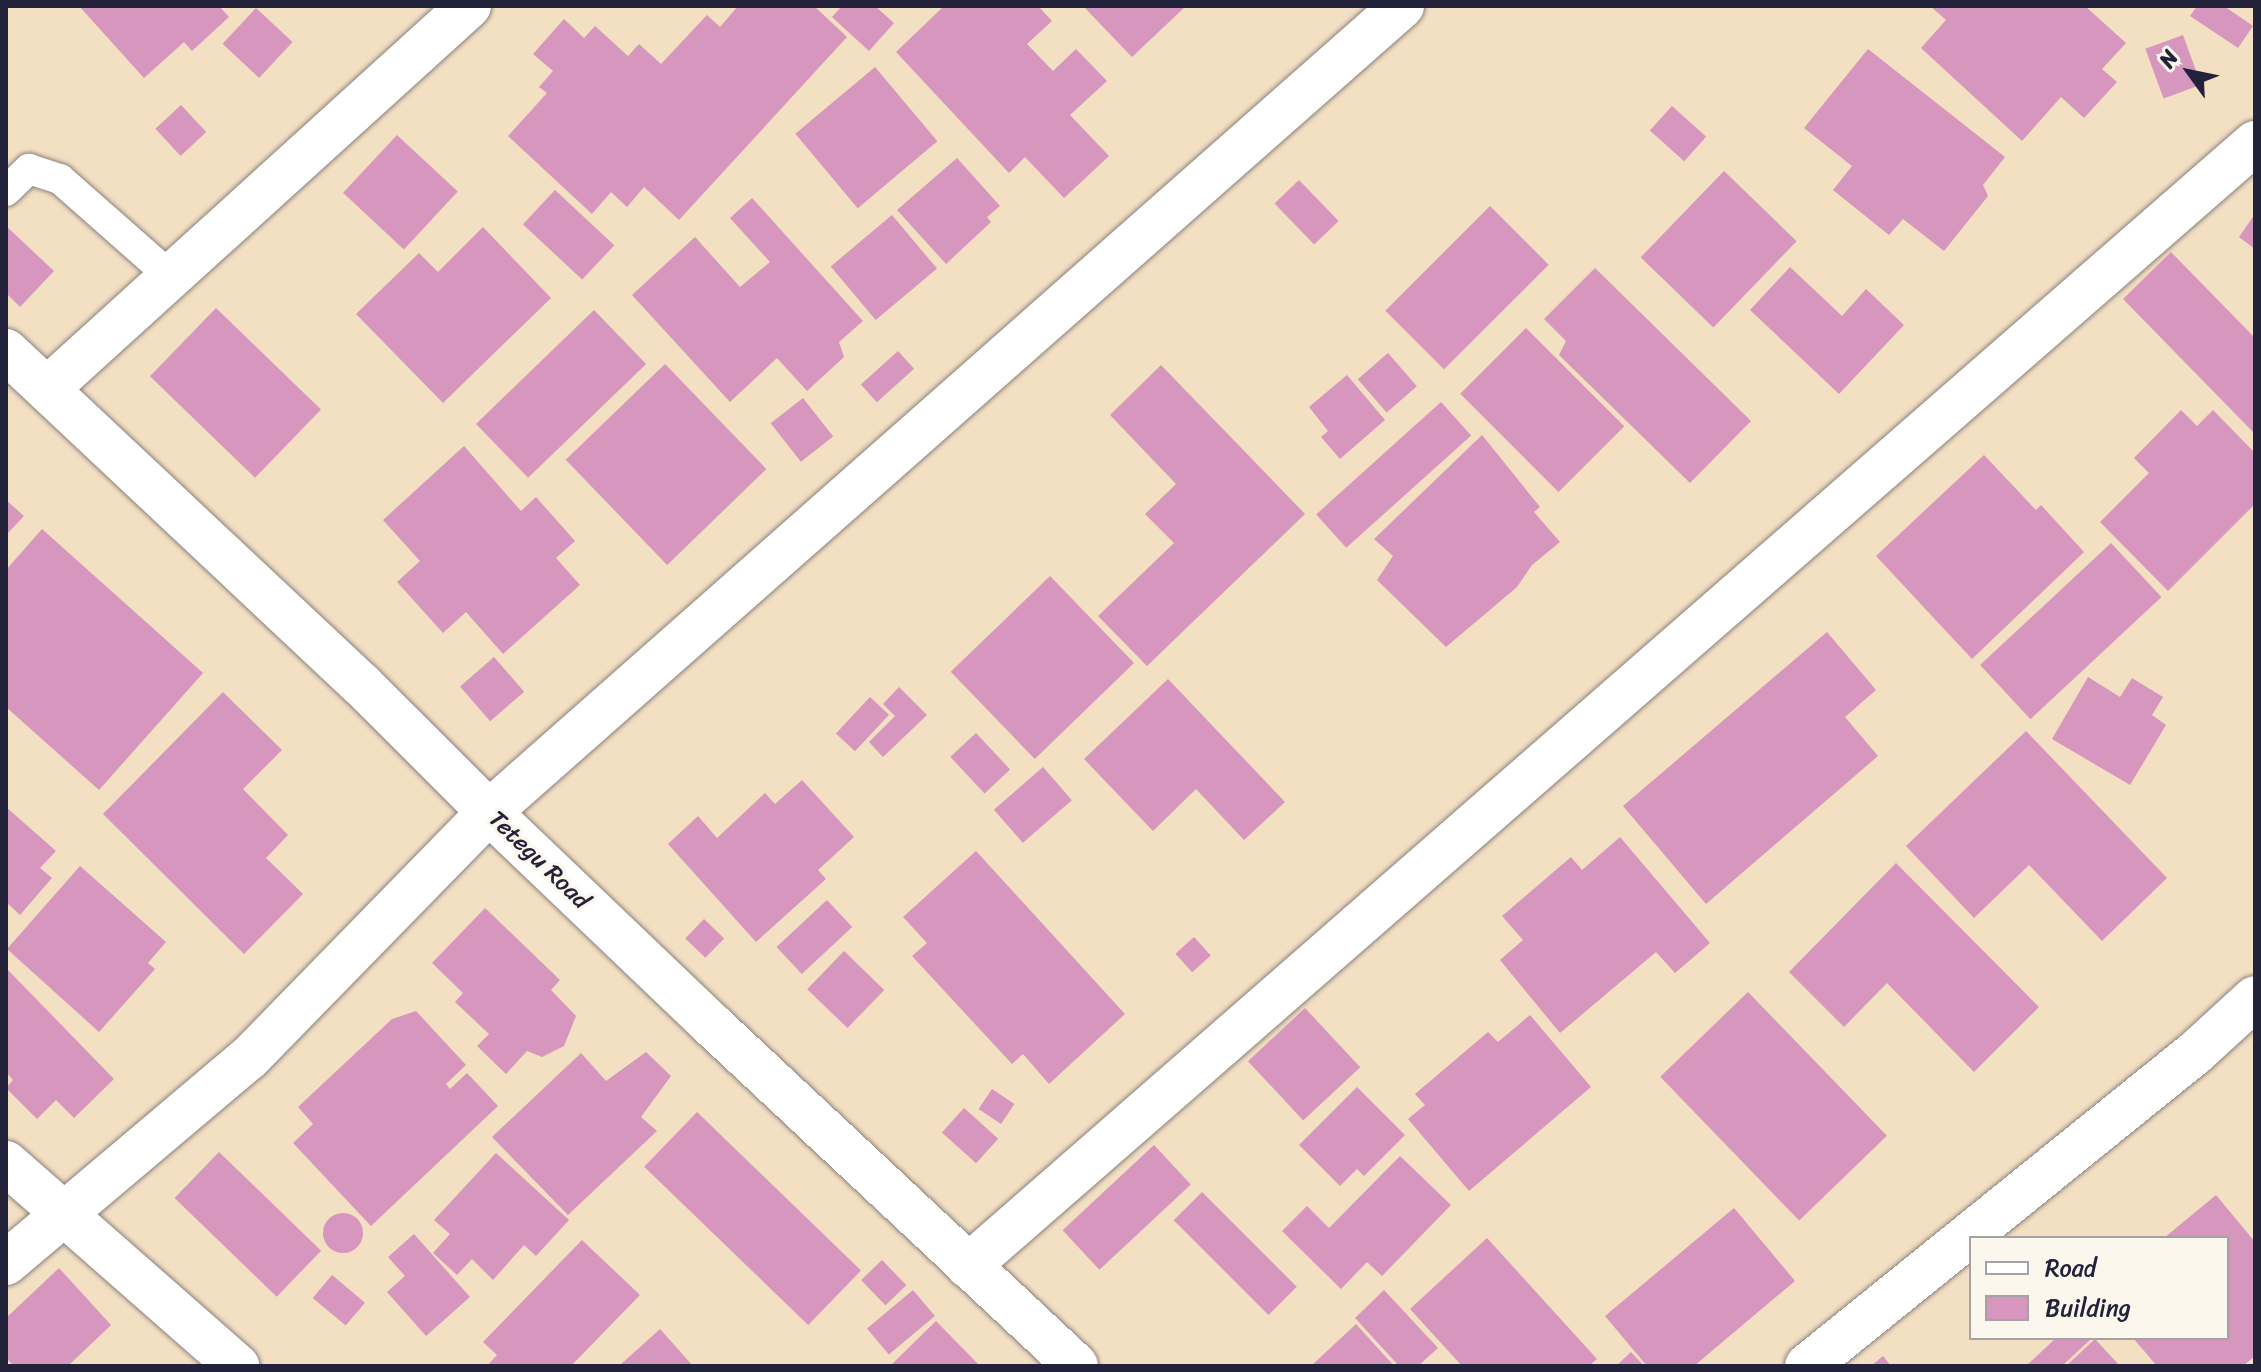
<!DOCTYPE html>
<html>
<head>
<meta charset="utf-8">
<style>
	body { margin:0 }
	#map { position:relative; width:2261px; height:1372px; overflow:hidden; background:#f3dfc2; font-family:Sriracha,sans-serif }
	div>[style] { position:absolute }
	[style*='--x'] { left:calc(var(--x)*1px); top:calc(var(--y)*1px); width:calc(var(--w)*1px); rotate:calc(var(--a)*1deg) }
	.building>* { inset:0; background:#d796bd; transform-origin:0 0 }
	.round { border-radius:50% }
	.roads { filter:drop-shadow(0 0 2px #8a807e) drop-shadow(0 0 2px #8a807e) }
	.lane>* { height:30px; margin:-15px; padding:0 15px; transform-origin:15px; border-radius:15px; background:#fff }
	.street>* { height:44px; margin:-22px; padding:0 22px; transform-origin:22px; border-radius:22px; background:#fff }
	span { translate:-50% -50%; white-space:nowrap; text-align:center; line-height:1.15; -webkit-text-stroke:7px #fbf7ec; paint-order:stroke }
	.street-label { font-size:24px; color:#22223b }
	.frame { position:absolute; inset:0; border:8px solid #22223b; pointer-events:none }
	.legend { position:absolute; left:1969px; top:1236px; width:260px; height:104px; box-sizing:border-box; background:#fbf7ec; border:2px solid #a4a2a5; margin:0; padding:10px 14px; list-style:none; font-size:24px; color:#22223b }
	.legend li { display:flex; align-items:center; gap:16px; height:40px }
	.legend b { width:40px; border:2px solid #a4a2a5 }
	.north { position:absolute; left:2149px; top:32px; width:80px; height:80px; -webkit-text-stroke:6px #fbf7ec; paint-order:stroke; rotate:303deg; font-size:22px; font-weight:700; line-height:32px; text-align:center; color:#22223b }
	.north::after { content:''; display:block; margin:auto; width:28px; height:36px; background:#22223b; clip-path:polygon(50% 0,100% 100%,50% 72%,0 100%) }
</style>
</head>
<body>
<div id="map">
	<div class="building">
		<div style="clip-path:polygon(79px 6px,219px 6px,229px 17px,192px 51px,184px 42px,144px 78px)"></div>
		<div style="clip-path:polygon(738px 6px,814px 6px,847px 37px,679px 220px,644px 187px,627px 207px,611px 192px,592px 214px,508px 136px,547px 93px,539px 87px,553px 71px,533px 54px,564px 19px,584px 38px,595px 26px,628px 56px,639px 44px,661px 64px,707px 15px,720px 27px)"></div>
		<div style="clip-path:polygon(842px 6px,875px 6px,894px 23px,869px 51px,832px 17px)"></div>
		<div style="clip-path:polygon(944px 6px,1038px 6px,1052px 21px,1027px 44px,1053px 71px,1076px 49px,1107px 81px,1070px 115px,1109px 156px,1064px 198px,1025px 157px,1009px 173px,896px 52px)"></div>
		<div style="clip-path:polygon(1083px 6px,1186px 6px,1132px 57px)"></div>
		<div style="clip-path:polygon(1930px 6px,2085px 6px,2126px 43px,2102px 69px,2117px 82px,2084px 118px,2061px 97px,2022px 141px,1921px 48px,1946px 20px)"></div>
		<div style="clip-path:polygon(2197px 6px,2224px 6px,2253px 26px,2238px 48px,2190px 16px)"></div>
		<div style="left:256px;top:8px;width:50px;height:49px;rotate:43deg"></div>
		<div style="left:2183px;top:35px;width:53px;height:40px;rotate:70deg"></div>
		<div style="clip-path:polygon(1868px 49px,2005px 157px,1983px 185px,1988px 196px,1944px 251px,1903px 219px,1889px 235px,1833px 190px,1852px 166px,1804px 128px)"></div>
		<div style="left:875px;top:67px;width:97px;height:104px;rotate:50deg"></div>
		<div style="left:181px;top:105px;width:37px;height:35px;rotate:47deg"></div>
		<div style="left:1672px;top:106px;width:46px;height:33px;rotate:42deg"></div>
		<div style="left:397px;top:135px;width:83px;height:79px;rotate:43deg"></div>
		<div style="clip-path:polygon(957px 158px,1000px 206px,987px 217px,991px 222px,946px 264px,897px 210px)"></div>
		<div style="left:1724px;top:171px;width:101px;height:120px;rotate:44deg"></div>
		<div style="left:1299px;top:180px;width:57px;height:34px;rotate:46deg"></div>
		<div style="left:555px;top:190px;width:81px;height:47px;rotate:43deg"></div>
		<div style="clip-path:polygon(752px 198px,863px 321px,839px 342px,844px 357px,807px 391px,777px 358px,730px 402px,632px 295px,695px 237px,740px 287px,770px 262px,730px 218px)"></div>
		<div style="left:1490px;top:206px;width:83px;height:148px;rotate:45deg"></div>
		<div style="clip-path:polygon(2255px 214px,2255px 249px,2239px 237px)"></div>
		<div style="left:892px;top:215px;width:70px;height:80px;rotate:50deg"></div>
		<div style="clip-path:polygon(6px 226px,54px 271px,20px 307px,6px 293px)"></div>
		<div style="clip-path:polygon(483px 227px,551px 298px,443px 403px,356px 314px,419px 253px,438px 272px)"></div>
		<div style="clip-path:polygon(2171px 252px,2255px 338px,2255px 434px,2123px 299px)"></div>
		<div style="clip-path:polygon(1790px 267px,1842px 316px,1866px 289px,1904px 325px,1839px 394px,1750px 310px)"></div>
		<div style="clip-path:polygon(1595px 268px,1751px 421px,1690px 483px,1559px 355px,1566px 341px,1544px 319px)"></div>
		<div style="left:216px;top:308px;width:146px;height:95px;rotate:44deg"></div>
		<div style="left:594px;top:310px;width:75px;height:164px;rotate:46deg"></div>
		<div style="left:1526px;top:328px;width:139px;height:93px;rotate:45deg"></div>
		<div style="left:898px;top:351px;width:24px;height:50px;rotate:48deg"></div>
		<div style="left:1388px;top:353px;width:44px;height:40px;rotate:49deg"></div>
		<div style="left:665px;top:364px;width:146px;height:138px;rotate:46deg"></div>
		<div style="clip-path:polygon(1161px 365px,1305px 514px,1147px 666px,1098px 616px,1174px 543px,1145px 514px,1176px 484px,1110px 415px)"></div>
		<div style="clip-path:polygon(1347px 375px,1385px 420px,1340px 459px,1321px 437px,1328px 431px,1309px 407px)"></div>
		<div style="left:803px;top:398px;width:49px;height:41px;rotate:52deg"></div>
		<div style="left:1441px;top:402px;width:45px;height:168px;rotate:48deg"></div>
		<div style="clip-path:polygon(2181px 410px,2197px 426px,2213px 410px,2255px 453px,2255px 504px,2168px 591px,2100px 522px,2149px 473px,2134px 458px)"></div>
		<div style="clip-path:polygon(1482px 435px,1540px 507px,1534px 512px,1560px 542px,1532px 565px,1517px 587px,1446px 647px,1377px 580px,1393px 556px,1374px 539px)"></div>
		<div style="clip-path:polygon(464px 446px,521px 511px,536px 497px,575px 541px,556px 558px,580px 585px,503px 654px,466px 612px,443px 633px,397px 582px,420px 561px,383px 520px)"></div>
		<div style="clip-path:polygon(1984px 455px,2036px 510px,2041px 505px,2084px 552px,1972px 659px,1876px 556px)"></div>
		<div style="clip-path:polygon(6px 500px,24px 516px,6px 535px)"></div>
		<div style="clip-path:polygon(42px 529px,203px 673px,99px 790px,6px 707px,6px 570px)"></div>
		<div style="left:2111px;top:543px;width:74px;height:179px;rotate:47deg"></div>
		<div style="left:1050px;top:576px;width:121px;height:138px;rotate:46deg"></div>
		<div style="clip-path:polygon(1827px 632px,1876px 690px,1845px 717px,1878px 756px,1706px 904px,1623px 806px)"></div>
		<div style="left:494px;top:657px;width:46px;height:45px;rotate:49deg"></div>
		<div style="clip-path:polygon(2088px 677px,2120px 697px,2132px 678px,2163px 697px,2152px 715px,2166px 725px,2130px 785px,2052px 739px)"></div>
		<div style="clip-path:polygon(1168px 679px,1285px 802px,1244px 840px,1196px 789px,1153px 831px,1084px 759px)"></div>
		<div style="clip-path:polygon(899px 687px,927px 715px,883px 757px,869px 742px,895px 716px,883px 704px)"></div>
		<div style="clip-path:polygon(223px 692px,282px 750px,243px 789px,288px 835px,266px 858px,303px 894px,244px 954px,103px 814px)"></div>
		<div style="left:870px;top:697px;width:26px;height:50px;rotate:43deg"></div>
		<div style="clip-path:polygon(2026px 731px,2167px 878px,2102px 941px,2029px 865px,1974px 918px,1906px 846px)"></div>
		<div style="left:976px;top:733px;width:50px;height:35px;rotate:47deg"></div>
		<div style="left:1043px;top:767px;width:44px;height:65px;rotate:49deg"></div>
		<div style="clip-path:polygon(802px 780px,854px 837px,818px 870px,826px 879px,756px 942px,668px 844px,698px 816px,717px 838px,765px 793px,775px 804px)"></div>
		<div style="clip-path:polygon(6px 807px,56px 851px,40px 868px,52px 878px,20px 915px,6px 902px)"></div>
		<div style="clip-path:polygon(1620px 837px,1710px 943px,1675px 973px,1656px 952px,1560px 1033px,1500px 960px,1523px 940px,1502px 916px,1571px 857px,1582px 870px)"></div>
		<div style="clip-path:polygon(976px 851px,1125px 1014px,1049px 1084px,1023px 1054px,1012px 1064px,912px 956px,927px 943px,903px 917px)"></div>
		<div style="clip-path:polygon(1896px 863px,2039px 1007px,1974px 1072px,1887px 983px,1844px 1027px,1789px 972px)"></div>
		<div style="clip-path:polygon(80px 866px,166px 942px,148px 963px,155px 969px,99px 1032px,7px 949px)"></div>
		<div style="left:827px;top:900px;width:37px;height:69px;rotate:47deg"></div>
		<div style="clip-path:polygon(485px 908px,560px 980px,551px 990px,576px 1016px,564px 1046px,542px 1057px,527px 1051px,506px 1074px,477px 1046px,489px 1034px,455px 1002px,463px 993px,432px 963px)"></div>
		<div style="left:704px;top:919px;width:28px;height:27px;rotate:44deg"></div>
		<div style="left:1194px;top:937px;width:25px;height:25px;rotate:48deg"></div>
		<div style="left:844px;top:951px;width:56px;height:53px;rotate:44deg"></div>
		<div style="clip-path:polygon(6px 968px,114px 1079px,74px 1118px,56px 1100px,37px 1119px,6px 1088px,13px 1080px,6px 1072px)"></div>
		<div style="left:1748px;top:992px;width:200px;height:122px;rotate:46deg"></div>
		<div style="left:1305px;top:1008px;width:81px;height:78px;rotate:47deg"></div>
		<div style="clip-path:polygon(416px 1011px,466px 1065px,446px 1084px,450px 1089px,467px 1073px,498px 1106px,371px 1226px,293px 1143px,313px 1124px,298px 1107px,392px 1019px)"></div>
		<div style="clip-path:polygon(1530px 1015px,1591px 1087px,1469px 1191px,1408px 1119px,1425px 1105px,1415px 1094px,1488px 1032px,1498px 1042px)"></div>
		<div style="clip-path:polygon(646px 1052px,671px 1076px,641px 1117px,657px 1131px,568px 1215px,492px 1137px,581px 1053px,606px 1081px)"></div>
		<div style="clip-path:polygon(1357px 1087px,1405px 1135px,1364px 1176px,1357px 1169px,1340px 1186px,1299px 1145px)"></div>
		<div style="left:992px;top:1089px;width:27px;height:24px;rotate:34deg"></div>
		<div style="left:964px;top:1108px;width:46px;height:33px;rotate:42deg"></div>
		<div style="left:697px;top:1112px;width:228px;height:76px;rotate:44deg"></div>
		<div style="left:1154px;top:1145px;width:54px;height:125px;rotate:47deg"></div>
		<div style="left:219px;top:1152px;width:142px;height:64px;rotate:44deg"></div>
		<div style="clip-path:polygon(496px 1153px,569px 1220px,536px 1256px,524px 1245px,493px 1280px,472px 1259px,457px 1275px,433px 1253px,450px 1234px,434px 1220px)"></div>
		<div style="clip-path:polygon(1400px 1156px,1451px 1205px,1382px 1276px,1367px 1262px,1341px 1289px,1282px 1231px,1307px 1206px,1329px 1228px)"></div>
		<div style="left:1202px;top:1192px;width:134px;height:40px;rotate:45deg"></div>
		<div style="clip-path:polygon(2216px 1195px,2255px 1242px,2255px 1356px,2243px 1366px,2157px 1366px,2133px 1338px,2227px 1338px,2227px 1238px,2164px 1238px)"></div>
		<div style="clip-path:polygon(1734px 1208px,1795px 1281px,1694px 1366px,1647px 1366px,1605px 1316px)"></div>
		<div class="round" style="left:323px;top:1213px;width:40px;height:40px"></div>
		<div style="clip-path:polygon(414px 1234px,470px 1297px,426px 1336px,387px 1292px,405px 1276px,388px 1257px)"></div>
		<div style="clip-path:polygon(1487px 1238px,1597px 1359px,1589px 1366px,1462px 1366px,1410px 1309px)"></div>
		<div style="clip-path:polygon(582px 1240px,640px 1295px,571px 1366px,487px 1366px,497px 1355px,483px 1342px)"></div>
		<div style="left:882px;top:1260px;width:35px;height:29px;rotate:46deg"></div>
		<div style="clip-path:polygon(59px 1268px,111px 1325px,68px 1366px,14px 1366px,6px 1358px,6px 1318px)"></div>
		<div style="left:332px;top:1275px;width:43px;height:30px;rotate:40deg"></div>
		<div style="left:913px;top:1290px;width:34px;height:60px;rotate:50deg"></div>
		<div style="clip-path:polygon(1384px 1290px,1438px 1348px,1418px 1366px,1399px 1366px,1355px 1318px)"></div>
		<div style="clip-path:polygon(936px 1321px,980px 1366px,890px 1366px)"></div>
		<div style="clip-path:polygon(1356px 1324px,1394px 1366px,1311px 1366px)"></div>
		<div style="clip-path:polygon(660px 1329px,693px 1366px,619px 1366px)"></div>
		<div style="clip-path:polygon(2056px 1338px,2092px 1338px,2062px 1366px,2026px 1366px)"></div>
		<div style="clip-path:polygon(2095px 1339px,2120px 1366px,2066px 1366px)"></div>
		<div style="clip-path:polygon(1631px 1352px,1644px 1366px,1616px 1366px)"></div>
		<div style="clip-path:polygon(1883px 1356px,1891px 1366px,1871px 1366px)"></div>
	</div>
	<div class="roads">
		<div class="lane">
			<div style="--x:6;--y:191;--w:32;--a:-44"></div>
			<div style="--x:29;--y:169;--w:33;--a:18"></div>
			<div style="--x:60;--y:179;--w:148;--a:41.4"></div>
		</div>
		<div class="street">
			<div style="--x:6;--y:351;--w:487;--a:43.2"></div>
			<div style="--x:361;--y:684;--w:181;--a:45"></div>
			<div style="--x:489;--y:812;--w:310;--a:43.7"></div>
			<div style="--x:713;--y:1026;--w:497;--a:43.1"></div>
			<div style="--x:47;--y:389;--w:570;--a:-42.23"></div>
			<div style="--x:6;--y:1163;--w:308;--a:41.3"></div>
			<div style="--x:6;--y:1263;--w:318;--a:-40.2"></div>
			<div style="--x:249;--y:1058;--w:344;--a:-45.7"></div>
			<div style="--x:489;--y:812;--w:1218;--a:-41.44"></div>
			<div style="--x:968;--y:1266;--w:1708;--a:-41.11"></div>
			<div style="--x:1807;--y:1366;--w:499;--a:-38.9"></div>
			<div style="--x:2195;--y:1053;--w:81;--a:-42.5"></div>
		</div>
	</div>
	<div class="street-label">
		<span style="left:539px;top:860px;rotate:44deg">Tetegu Road</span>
	</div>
	<div class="frame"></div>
	<ul class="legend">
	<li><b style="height:10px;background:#fff"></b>Road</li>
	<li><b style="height:22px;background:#d796bd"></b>Building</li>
	</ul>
	<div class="north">N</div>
</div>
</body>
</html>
